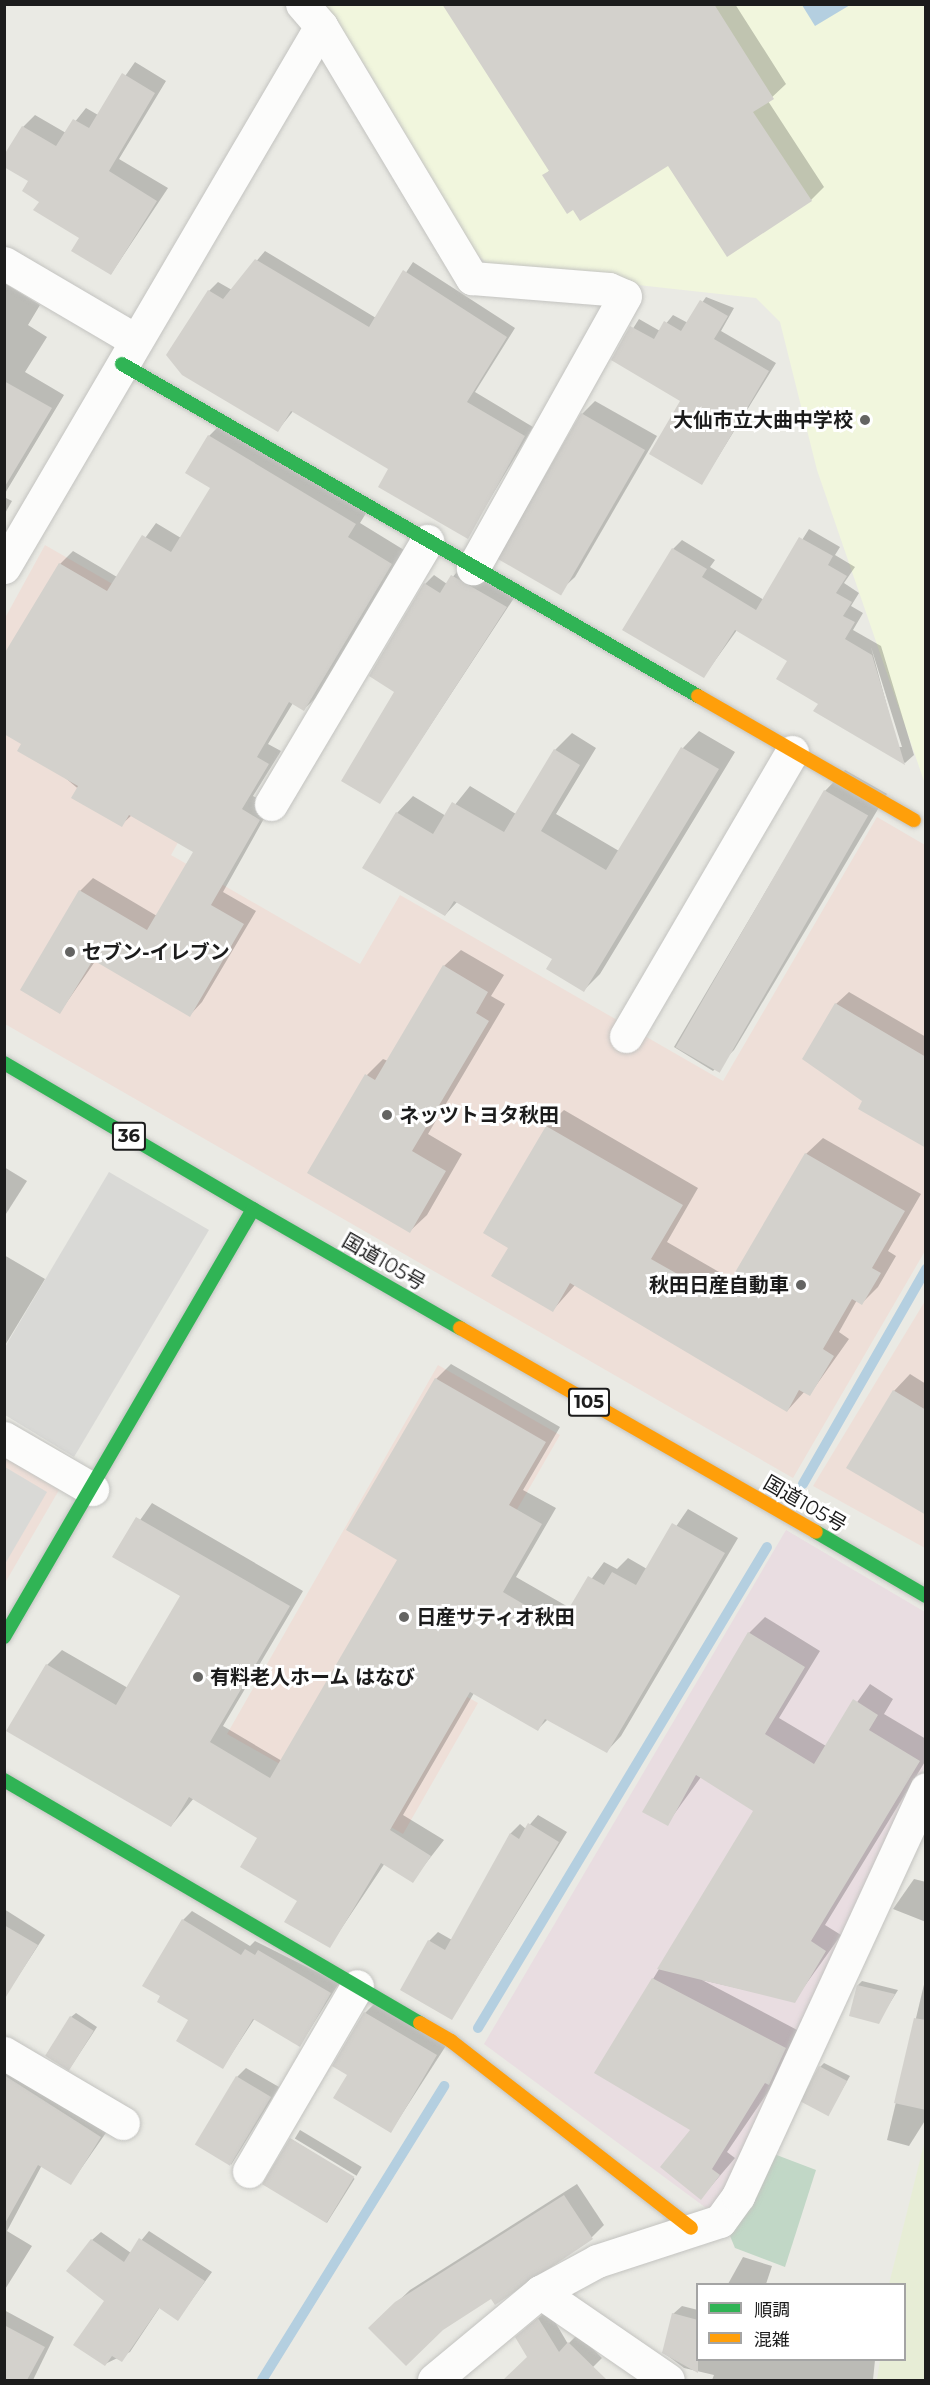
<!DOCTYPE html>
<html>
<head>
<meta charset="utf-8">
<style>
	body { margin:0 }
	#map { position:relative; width:930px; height:2385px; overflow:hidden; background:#eaeae4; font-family:Montserrat,"Noto Sans JP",sans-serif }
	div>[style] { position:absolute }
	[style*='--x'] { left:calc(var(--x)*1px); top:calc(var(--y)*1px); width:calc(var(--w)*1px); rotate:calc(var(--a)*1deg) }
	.commercial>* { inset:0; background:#eedfd8 }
	.industrial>* { inset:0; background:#e9dde1 }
	.education>* { inset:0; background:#f1f6dd }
	.farmland>* { inset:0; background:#e7edd6 }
	.cemetery>* { inset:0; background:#c1d7c6 }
	.parking>* { inset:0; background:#d9d9d6 }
	.water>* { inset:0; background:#b4cfe0 }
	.shadow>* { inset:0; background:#0003; transform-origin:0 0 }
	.stream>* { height:10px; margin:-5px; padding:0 5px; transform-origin:5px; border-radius:5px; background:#b4cfe0 }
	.building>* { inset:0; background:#d3d1cc; transform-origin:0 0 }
	.roads { filter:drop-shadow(0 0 2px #c3c3c0) drop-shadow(0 0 2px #c3c3c0) }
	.street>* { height:33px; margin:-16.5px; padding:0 16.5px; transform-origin:16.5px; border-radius:16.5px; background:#fcfcfb }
	.fast>* { height:14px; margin:-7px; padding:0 7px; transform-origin:7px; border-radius:7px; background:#30b455 }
	.slow>* { height:14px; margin:-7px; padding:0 7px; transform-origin:7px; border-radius:7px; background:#ff9f0a }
	.dots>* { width:16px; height:16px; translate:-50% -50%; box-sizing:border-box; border:3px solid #fff; border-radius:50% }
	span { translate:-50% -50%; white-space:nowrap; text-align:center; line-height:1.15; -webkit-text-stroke:6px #fff; paint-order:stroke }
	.shield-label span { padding:2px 4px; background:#fff; border:2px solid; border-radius:4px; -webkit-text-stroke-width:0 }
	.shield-label { font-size:18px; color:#1c1c1c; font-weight:700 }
	.poi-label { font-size:20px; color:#1c1c1c; font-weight:700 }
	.right { translate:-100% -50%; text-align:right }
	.left { translate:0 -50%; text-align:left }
	.street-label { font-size:20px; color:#1c1c1c }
	.frame { position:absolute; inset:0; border:6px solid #1c1c1c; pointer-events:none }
	.legend { position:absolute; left:696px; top:2283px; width:210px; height:78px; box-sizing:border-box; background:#fff; border:2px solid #a4a4a4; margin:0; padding:8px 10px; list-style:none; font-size:18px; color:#1c1c1c }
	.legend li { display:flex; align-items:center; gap:12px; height:30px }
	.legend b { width:30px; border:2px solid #a4a4a4 }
</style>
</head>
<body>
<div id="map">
	<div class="commercial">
		<div style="clip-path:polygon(45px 545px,239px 657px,211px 784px,171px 855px,360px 964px,400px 895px,723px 1081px,877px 817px,925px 845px,925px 1251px,793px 1478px,5px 1024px,5px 618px)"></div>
		<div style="clip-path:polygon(925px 1301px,925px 1548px,813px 1486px)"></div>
		<div style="clip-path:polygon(438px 1365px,560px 1435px,423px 1672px,478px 1703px,403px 1834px,227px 1734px)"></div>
		<div style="clip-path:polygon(5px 1458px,59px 1490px,5px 1583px)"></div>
	</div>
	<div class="industrial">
		<div style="clip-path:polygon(786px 1530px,925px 1612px,925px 1766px,733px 2190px,713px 2213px,484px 2044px)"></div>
	</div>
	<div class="education">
		<div style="clip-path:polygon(315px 5px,925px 5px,925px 784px,817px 470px,780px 322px,756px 298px,492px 269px,475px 252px,364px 64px)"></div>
	</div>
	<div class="farmland">
		<div style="clip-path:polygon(925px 2140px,925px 2380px,877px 2380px,880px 2360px,904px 2360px,904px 2284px,889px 2284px)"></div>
	</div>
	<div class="cemetery">
		<div style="clip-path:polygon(774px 2154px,816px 2170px,785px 2267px,735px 2248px,730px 2236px)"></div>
	</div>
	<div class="parking">
		<div style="clip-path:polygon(109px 1172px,209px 1230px,74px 1457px,5px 1415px,5px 1347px)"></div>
		<div style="clip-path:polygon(5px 1467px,47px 1492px,5px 1564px)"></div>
	</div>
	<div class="water">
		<div style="clip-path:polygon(802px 5px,850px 5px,815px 26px)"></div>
	</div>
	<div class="shadow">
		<div style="clip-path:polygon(443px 4px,735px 4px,786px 84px,768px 101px,824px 187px,811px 200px,668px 164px,544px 176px,550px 170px)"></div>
		<div style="clip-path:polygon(135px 62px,166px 81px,119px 159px,168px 188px,111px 274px,82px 237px,41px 201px,30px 180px,23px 127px,35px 115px,66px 133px,86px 108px,98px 115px)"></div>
		<div style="clip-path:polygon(265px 251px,376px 318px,413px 262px,515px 328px,475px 392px,533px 427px,467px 537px,390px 468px,294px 410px,278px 430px,209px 291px,218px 282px,232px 290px)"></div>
		<div style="clip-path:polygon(4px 283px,40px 305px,28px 325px,47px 337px,25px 372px,64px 395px,4px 495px)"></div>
		<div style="clip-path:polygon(706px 297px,734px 308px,721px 331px,776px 363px,702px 483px,682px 400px,613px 360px,639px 319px,660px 331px,673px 315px,688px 323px)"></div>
		<div style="clip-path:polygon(595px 401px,657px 436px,575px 577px,561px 590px,582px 414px)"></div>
		<div style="clip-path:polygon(222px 423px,368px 510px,360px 523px,404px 550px,317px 697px,304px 709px,293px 703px,268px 744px,281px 751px,253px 796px,271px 806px,223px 892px,256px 911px,202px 1002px,190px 1015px,96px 960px,60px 1012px,80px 891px,93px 878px,157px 916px,195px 851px,132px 815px,121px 825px,24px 743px,60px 564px,73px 551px,117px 577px,156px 523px,181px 538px,212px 487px,209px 436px)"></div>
		<div style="clip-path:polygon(4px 497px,12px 501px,4px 515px)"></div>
		<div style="clip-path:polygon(evenodd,809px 529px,840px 547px,835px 555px,855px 567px,844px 583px,859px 593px,851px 606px,863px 613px,853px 630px,881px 646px,914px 755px,905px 763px,815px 711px,820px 703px,789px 660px,737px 630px,704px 676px,673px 549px,682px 540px,715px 560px,710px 567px,764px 600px,809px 529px,871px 647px,902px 747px,898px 747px,871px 647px)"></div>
		<div style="clip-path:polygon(461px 567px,514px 598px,380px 802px,396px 691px,425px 584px,434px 575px,447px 584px)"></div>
		<div style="clip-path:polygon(699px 731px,735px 752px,600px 974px,584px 990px,554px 958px,458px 901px,445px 915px,397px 813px,413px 796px,446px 816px,470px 786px,516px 814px,555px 750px,572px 733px,596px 748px,556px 814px,619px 851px,683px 748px)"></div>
		<div style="clip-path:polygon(845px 770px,887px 794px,734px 1050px,713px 1071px,674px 1047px,825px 791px)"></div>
		<div style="clip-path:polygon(461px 950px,504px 975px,491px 996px,505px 1004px,428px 1134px,462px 1154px,427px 1215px,410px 1231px,367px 1075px,383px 1059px,388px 1061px,444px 966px)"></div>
		<div style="clip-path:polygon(849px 992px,926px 1037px,926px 1146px,864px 1101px,836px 1004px)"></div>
		<div style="clip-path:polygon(564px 1110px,698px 1188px,667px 1242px,733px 1280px,806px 1154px,823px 1138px,921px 1194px,888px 1251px,896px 1256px,878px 1287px,862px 1303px,857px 1300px,839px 1332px,849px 1339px,810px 1394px,805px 1391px,787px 1411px,575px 1285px,553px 1310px,510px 1247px,485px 1232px,547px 1126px)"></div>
		<div style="clip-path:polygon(4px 1167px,27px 1181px,4px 1217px)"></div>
		<div style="clip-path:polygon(4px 1255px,45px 1279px,4px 1347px)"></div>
		<div style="clip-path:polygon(451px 1364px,560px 1427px,523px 1490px,556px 1508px,516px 1577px,570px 1608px,604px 1562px,617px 1569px,628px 1558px,647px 1569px,688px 1509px,738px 1538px,621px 1736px,607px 1751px,548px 1719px,538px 1729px,474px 1693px,403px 1815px,444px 1840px,412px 1881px,385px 1863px,329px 1947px,259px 1837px,194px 1798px,171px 1826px,47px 1665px,62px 1650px,128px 1688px,182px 1596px,115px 1556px,152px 1503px,303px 1591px,223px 1726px,282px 1761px,399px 1559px,348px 1530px,436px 1379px)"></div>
		<div style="clip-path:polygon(910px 1374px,926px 1384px,926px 1513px,894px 1391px)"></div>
		<div style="clip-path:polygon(765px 1617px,820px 1651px,779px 1718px,826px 1746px,870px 1684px,893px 1699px,884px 1714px,926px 1739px,926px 1760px,825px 1925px,841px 1935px,794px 2001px,702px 1980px,801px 2032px,785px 2067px,727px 2152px,735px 2158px,701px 2198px,692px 2130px,653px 1979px,755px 1810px,701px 1777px,667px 1824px,749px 1633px)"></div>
		<div style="clip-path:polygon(538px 1815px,567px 1832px,452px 2018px,429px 1941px,438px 1932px,452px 1940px,511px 1833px,520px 1824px,526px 1829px)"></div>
		<div style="clip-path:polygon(914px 1879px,926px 1882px,926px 1922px,893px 1909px)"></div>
		<div style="clip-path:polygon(4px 1909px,45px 1935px,4px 1998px)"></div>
		<div style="clip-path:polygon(192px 1911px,250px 1946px,255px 1941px,339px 1983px,300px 2045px,255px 2018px,223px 2067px,190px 2019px,183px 1920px)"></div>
		<div style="clip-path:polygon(926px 1976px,926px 2119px,909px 2146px,887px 2140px)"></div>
		<div style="clip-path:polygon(862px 1981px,898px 1990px,878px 2022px,858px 1985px)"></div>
		<div style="clip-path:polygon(378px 2000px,449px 2041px,391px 2131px,365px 2013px)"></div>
		<div style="clip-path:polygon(76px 2013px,97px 2027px,70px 2068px,71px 2017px)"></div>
		<div style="clip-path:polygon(4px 2057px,110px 2127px,71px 2183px,42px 2165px,7px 2231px,32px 2246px,4px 2291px)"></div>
		<div style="clip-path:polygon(824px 2063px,850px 2076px,828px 2114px,820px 2067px)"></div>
		<div style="clip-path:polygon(246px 2068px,279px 2087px,231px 2165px,237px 2077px)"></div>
		<div style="left:300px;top:2130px;width:72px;height:10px;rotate:31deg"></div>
		<div style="left:291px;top:2139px;width:75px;height:52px;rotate:32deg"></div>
		<div style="clip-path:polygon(577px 2184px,604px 2225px,592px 2237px,492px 2296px,370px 2328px,410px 2290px)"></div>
		<div style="clip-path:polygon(149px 2231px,212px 2272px,178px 2319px,160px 2307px,130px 2352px,105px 2364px,106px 2300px,92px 2240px,101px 2232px,131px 2253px)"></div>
		<div style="clip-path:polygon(743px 2257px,772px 2266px,766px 2284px,728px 2284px)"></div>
		<div style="clip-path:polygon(682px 2306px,698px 2310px,698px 2360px,875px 2360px,873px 2380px,712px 2380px,714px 2375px,684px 2368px,664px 2353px,673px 2314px)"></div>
		<div style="clip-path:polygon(4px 2310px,54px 2337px,33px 2380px,4px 2380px)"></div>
		<div style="clip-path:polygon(548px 2310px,568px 2344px,578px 2334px,602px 2358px,580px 2380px,506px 2380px,529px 2357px,526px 2328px)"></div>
	</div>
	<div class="stream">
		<div style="--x:803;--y:1484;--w:248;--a:-60.2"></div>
		<div style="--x:478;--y:2028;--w:561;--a:-59"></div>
		<div style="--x:262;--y:2380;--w:346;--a:-58.2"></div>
	</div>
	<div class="building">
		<div style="clip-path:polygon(442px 4px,714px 4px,774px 99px,753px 112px,812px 201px,727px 257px,668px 166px,580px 221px,573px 210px,567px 214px,542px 175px,549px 171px)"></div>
		<div style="clip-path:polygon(122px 73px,155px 93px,109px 171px,157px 201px,111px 275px,71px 251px,79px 238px,33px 210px,39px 202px,22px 191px,28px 181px,4px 167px,4px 155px,22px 126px,56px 146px,73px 119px,89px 128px)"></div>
		<div style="clip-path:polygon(255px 259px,369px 327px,403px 270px,507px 337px,467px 402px,525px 436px,468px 539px,378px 487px,388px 469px,291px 411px,278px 432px,182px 375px,166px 355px,208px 290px,223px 299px)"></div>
		<div style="clip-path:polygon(700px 300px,728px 316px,714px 339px,769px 371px,702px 485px,649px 454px,680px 401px,611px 360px,630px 326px,654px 339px,664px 321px,681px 331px)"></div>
		<div style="clip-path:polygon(4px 381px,52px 408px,4px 488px)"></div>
		<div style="left:581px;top:413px;width:74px;height:168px;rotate:30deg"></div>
		<div style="clip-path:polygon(208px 435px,356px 524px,348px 537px,392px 564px,304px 711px,289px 702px,257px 757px,269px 764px,242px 809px,260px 820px,211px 905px,244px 924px,190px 1017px,93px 960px,60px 1014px,20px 990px,79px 890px,147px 930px,193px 852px,129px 815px,122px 827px,71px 798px,78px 786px,17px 751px,21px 744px,4px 734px,4px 654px,59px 563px,107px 591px,142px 535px,171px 552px,210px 488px,185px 473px)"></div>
		<div style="clip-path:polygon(799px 537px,833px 556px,828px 565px,847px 576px,836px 593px,852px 602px,843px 616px,855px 622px,845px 639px,872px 655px,905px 765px,813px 711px,818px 704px,776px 679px,787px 661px,735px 630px,704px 678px,622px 630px,672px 548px,707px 569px,702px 577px,756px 610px)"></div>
		<div style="clip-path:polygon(451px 575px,507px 607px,380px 804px,341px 781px,394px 692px,369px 676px,424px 583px,440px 593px)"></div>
		<div style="clip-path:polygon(681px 747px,719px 769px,584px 992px,546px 969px,552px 959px,454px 901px,445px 916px,362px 868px,396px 812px,433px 834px,452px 802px,504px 832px,554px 749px,580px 765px,541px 831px,606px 870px)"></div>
		<div style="left:824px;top:790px;width:51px;height:297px;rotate:30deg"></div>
		<div style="clip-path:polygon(443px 965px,488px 992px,476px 1013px,489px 1021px,412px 1151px,446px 1171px,410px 1233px,307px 1173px,365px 1074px,375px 1080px)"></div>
		<div style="clip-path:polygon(835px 1003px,926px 1057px,926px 1148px,858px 1109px,862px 1101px,802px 1059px)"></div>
		<div style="clip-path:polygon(546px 1126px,683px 1205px,651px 1259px,720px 1298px,805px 1153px,905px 1211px,872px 1268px,881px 1273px,862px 1305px,852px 1299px,823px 1349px,834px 1356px,810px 1396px,799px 1390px,787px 1412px,570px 1283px,553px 1312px,491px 1276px,508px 1248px,483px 1233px)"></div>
		<div style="clip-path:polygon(435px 1378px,546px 1442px,509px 1505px,542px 1524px,503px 1592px,559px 1625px,588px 1576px,604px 1585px,612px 1572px,636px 1585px,672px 1523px,725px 1553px,607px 1753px,545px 1719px,538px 1731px,470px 1692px,390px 1830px,431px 1856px,413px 1883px,381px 1863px,330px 1948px,284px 1922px,297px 1901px,240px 1867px,257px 1838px,189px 1797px,171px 1827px,6px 1731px,46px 1664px,116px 1705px,180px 1596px,112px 1557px,136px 1517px,290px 1606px,210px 1742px,270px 1778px,397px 1560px,346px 1530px)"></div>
		<div style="clip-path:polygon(893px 1390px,926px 1410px,926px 1515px,846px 1468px)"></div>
		<div style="clip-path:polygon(748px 1632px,805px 1667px,765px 1734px,814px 1764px,853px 1699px,878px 1715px,869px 1730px,920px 1761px,811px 1941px,826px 1951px,795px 2003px,657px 1969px,753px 1811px,696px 1775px,668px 1826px,642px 1812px)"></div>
		<div style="clip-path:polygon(528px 1823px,559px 1842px,452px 2020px,400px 1990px,428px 1940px,445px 1950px,510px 1833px,519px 1839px)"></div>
		<div style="clip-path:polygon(182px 1919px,241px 1955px,245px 1949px,255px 1955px,258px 1950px,331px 1993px,300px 2047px,253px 2019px,223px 2069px,176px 2041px,188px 2020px,157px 2002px,160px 1996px,142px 1986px)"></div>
		<div style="clip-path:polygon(4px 1925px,38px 1945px,4px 2000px)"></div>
		<div style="clip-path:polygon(652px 1978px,786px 2048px,769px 2085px,765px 2083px,712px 2169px,720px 2175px,701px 2200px,660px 2167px,690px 2130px,594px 2073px)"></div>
		<div style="clip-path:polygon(857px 1985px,895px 1994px,879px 2024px,849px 2016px)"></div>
		<div style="clip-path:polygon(364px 2012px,437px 2055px,391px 2133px,333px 2098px,347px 2075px,332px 2066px)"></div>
		<div style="left:70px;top:2016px;width:28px;height:47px;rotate:32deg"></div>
		<div style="clip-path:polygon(914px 2018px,926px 2020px,926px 2110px,894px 2103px)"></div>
		<div style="left:819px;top:2066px;width:32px;height:40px;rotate:28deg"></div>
		<div style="clip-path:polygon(4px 2075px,101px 2137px,71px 2185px,38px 2165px,4px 2225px)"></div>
		<div style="left:236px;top:2076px;width:41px;height:80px;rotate:31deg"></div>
		<div style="left:290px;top:2138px;width:75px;height:54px;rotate:31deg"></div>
		<div style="clip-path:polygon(564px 2195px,593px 2239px,495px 2305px,491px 2299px,443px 2330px,406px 2366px,368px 2328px,395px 2302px)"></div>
		<div style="clip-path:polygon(139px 2238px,205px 2281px,178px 2321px,159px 2308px,122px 2362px,112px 2356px,105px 2366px,73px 2345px,104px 2301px,66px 2271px,91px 2239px,124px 2262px)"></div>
		<div style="clip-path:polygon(672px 2313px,698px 2320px,698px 2373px,662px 2353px)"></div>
		<div style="clip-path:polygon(538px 2318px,559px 2352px,568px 2342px,607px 2380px,503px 2380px,527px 2357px,515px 2337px)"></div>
		<div style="clip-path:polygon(4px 2325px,45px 2347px,27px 2380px,4px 2380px)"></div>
	</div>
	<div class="roads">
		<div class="street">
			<div style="--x:302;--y:4;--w:29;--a:49"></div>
			<div style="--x:321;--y:26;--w:294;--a:59.1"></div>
			<div style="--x:472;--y:278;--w:137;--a:4.6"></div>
			<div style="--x:609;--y:289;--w:17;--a:24"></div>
			<div style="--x:625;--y:296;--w:312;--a:119.2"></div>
			<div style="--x:4;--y:263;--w:152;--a:30.4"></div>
			<div style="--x:4;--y:567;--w:627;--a:-59.63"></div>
			<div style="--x:271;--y:804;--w:306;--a:-59.3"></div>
			<div style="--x:626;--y:1036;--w:329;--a:-59.7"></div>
			<div style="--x:4;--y:1438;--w:102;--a:30.1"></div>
			<div style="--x:4;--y:2053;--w:138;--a:30.5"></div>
			<div style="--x:249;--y:2171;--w:214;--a:-59.7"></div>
			<div style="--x:540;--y:2292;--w:155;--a:34.5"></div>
			<div style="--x:434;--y:2380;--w:138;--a:-39.7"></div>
			<div style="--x:540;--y:2292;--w:65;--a:-28.5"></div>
			<div style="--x:597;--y:2261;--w:129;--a:-18"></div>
			<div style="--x:720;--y:2221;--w:31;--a:-54"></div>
			<div style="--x:738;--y:2196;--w:448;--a:-65.2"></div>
		</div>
		<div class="fast">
			<div style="--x:122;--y:364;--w:665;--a:29.96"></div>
			<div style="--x:4;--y:1063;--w:289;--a:30.4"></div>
			<div style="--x:816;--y:1532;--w:127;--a:30.2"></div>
			<div style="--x:4;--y:1637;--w:495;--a:-59.8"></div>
			<div style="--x:253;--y:1209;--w:239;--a:29.9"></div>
			<div style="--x:4;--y:1780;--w:482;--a:30.3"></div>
		</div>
		<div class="slow">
			<div style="--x:698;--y:696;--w:249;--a:29.9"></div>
			<div style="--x:460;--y:1328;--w:410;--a:29.8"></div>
			<div style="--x:420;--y:2023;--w:36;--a:30"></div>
			<div style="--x:451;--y:2041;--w:304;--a:37.9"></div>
		</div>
	</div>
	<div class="dots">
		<div style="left:865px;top:420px;background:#646462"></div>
		<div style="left:70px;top:952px;background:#646462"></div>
		<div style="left:387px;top:1115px;background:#646462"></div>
		<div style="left:801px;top:1285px;background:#646462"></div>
		<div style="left:404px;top:1617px;background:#646462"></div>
		<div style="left:198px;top:1677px;background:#646462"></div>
	</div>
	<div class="shield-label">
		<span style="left:129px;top:1136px">36</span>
		<span style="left:589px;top:1402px">105</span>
	</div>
	<div class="poi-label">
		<span class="right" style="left:853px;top:420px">大仙市立大曲中学校</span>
		<span class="left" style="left:82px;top:952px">セブン-イレブン</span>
		<span class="left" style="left:399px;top:1115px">ネッツトヨタ秋田</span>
		<span class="right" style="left:789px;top:1285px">秋田日産自動車</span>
		<span class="left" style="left:416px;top:1617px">日産サティオ秋田</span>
		<span class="left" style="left:210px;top:1677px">有料老人ホーム はなび</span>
	</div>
	<div class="street-label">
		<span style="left:384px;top:1262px;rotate:30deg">国道105号</span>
		<span style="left:805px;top:1504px;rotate:30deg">国道105号</span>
	</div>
	<div class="frame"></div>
	<ul class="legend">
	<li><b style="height:8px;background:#30b455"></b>順調</li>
	<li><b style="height:8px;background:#ff9f0a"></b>混雑</li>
	</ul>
</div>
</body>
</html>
